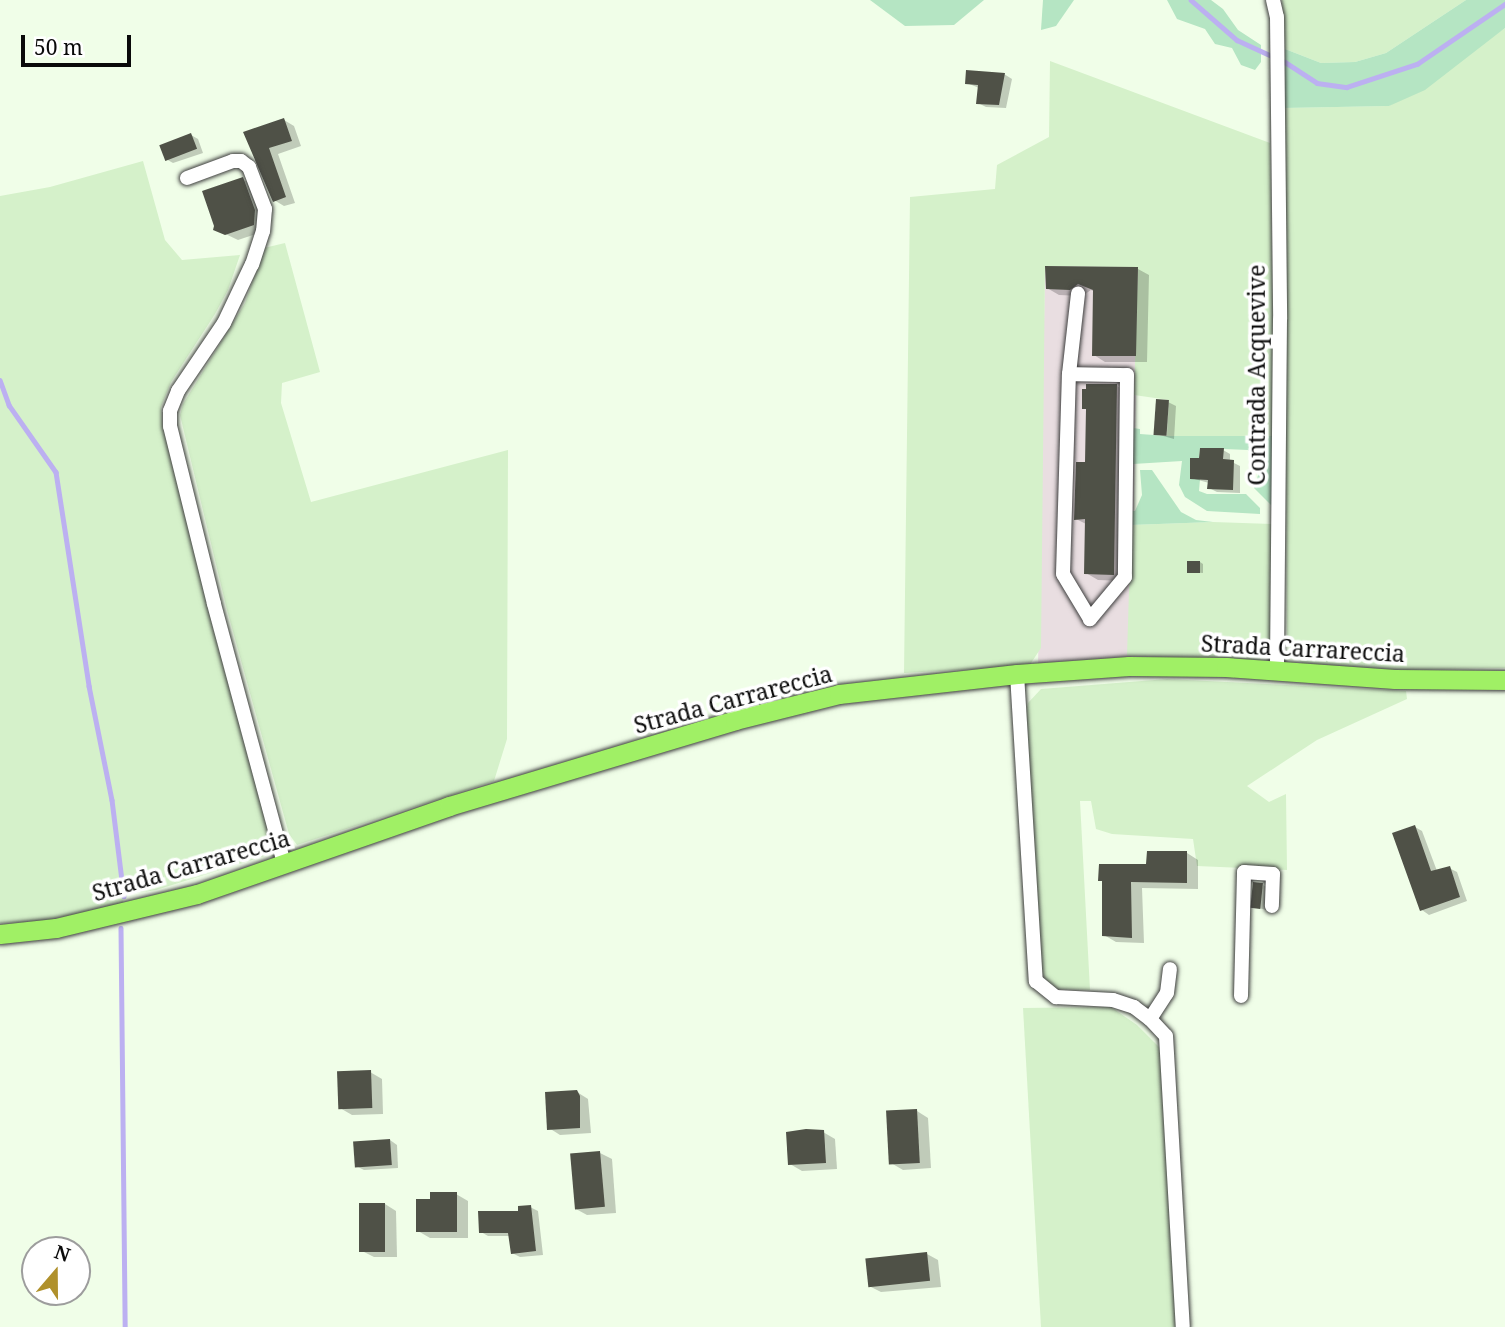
<!DOCTYPE html>
<html>
<head>
<meta charset="utf-8">
<style>
	body { margin:0 }
	#map { position:relative; width:1505px; height:1327px; overflow:hidden; background:#f0fee8; font-family:"Noto Serif",serif }
	div>[style] { position:absolute }
	[style*='--x'] { left:calc(var(--x)*1px); top:calc(var(--y)*1px); width:calc(var(--w)*1px); rotate:calc(var(--a)*1deg) }
	.industrial>* { inset:0; background:#e9dee1; transform-origin:0 0 }
	.farmland>* { inset:0; background:#d5f1ca }
	.green>* { inset:0; background:#b5e5c3 }
	.shadow>* { inset:0; background:#0003 }
	.stream>* { height:4.5px; margin:-2.25px; padding:0 2.25px; transform-origin:2.25px; border-radius:2.25px; background:#bcb0f1 }
	.building>* { inset:0; background:#4f5147; transform-origin:0 0 }
	.roads { filter:drop-shadow(0 0 2px #3d3d3d) drop-shadow(0 0 2px #3d3d3d) }
	.minor>* { height:14px; margin:-7px; padding:0 7px; transform-origin:7px; border-radius:7px; background:#fff }
	.major>* { height:19px; margin:-9.5px; padding:0 9.5px; transform-origin:9.5px; border-radius:9.5px; background:#a0f065 }
	span { translate:-50% -50%; white-space:nowrap; text-align:center; line-height:1.15; -webkit-text-stroke:7px #fff; paint-order:stroke }
	.street-label { font-size:23px; color:#0a0a0a }
	.north { position:absolute; left:21px; top:1236px; width:70px; height:70px; box-sizing:border-box; background:#fff; border:2px solid #9d9d9d; border-radius:50%; rotate:20deg; font-size:19px; font-weight:700; line-height:28px; text-align:center; color:#0a0a0a }
	.north::after { content:''; display:block; margin:auto; width:24px; height:32px; background:#b0912c; clip-path:polygon(50% 0,100% 100%,50% 72%,0 100%) }
	.scale { position:absolute; left:21px; top:35px; width:110px; height:32px; box-sizing:border-box; border:4px solid #0a0a0a; border-top:0; padding-left:9px; font-size:21px; line-height:24px; white-space:nowrap; color:#0a0a0a; -webkit-text-stroke:5px #fff; paint-order:stroke }
</style>
</head>
<body>
<div id="map">
	<div class="industrial">
		<div style="left:1045px;top:266px;width:93px;height:400px;rotate:1deg"></div>
	</div>
	<div class="farmland">
		<div style="clip-path:polygon(1282px 0,1466px 0,1386px 53px,1355px 62px,1321px 63px,1285px 49px)"></div>
		<div style="clip-path:polygon(1505px 28px,1505px 668px,1392px 670px,1305px 665px,1295px 658px,1287px 636px,1284px 108px,1389px 106px)"></div>
		<div style="clip-path:polygon(1050px 61px,1270px 143px,1275px 436px,1167px 436px,1169px 400px,1134px 395px,1138px 267px,1045px 266px,1041px 648px,1029px 666px,904px 673px,910px 197px,995px 189px,997px 165px,1049px 137px)"></div>
		<div style="clip-path:polygon(143px 161px,165px 240px,182px 260px,240px 255px,228px 290px,215px 314px,171px 382px,161px 407px,162px 423px,274px 853px,156px 890px,124px 895px,123px 903px,45px 921px,0 923px,0 196px,50px 187px)"></div>
		<div style="clip-path:polygon(285px 243px,320px 372px,282px 383px,281px 403px,311px 502px,508px 450px,507px 739px,494px 781px,297px 845px,289px 834px,227px 610px,180px 415px,183px 404px,245px 303px,264px 248px)"></div>
		<div style="clip-path:polygon(1213px 522px,1274px 524px,1274px 633px,1269px 649px,1259px 661px,1127px 656px,1131px 525px)"></div>
		<div style="clip-path:polygon(1167px 679px,1406px 691px,1407px 699px,1317px 740px,1247px 786px,1269px 802px,1286px 794px,1287px 870px,1197px 866px,1193px 839px,1112px 834px,1096px 829px,1091px 801px,1080px 801px,1090px 990px,1055px 989px,1046px 982px,1041px 969px,1025px 716px,1028px 703px,1041px 689px)"></div>
		<div style="clip-path:polygon(1111px 1007px,1137px 1025px,1159px 1047px,1165px 1084px,1178px 1327px,1041px 1327px,1023px 1008px)"></div>
	</div>
	<div class="green">
		<div style="clip-path:polygon(870px 0,984px 0,954px 25px,905px 26px)"></div>
		<div style="clip-path:polygon(1043px 0,1074px 0,1056px 26px,1041px 30px)"></div>
		<div style="clip-path:polygon(1167px 0,1211px 0,1223px 9px,1238px 30px,1261px 45px,1261px 62px,1255px 70px,1241px 65px,1232px 48px,1215px 44px,1205px 29px,1177px 19px)"></div>
		<div style="clip-path:polygon(1466px 0,1505px 0,1505px 28px,1425px 90px,1389px 106px,1284px 108px,1285px 49px,1321px 63px,1355px 62px,1386px 53px)"></div>
		<div style="clip-path:polygon(1133px 428px,1140px 429px,1140px 434px,1167px 436px,1275px 436px,1275px 509px,1254px 488px,1260px 469px,1259px 461px,1248px 450px,1200px 448px,1199px 458px,1190px 458px,1190px 479px,1200px 479px,1199px 491px,1207px 494px,1246px 494px,1260px 508px,1260px 514px,1207px 511px,1185px 497px,1179px 485px,1182px 461px,1133px 464px)"></div>
		<div style="clip-path:polygon(1140px 470px,1152px 470px,1181px 512px,1196px 520px,1213px 522px,1131px 525px,1131px 511px,1135px 511px,1142px 495px)"></div>
	</div>
	<div class="shadow">
		<div style="clip-path:polygon(1004px 74px,1012px 79px,1006px 108px,986px 107px,978px 103px,979px 88px,967px 83px)"></div>
		<div style="clip-path:polygon(284px 120px,294px 126px,301px 146px,278px 154px,295px 203px,284px 206px,274px 200px,245px 133px)"></div>
		<div style="clip-path:polygon(191px 135px,198px 139px,203px 153px,173px 163px,166px 159px)"></div>
		<div style="clip-path:polygon(242px 179px,254px 186px,265px 231px,238px 240px,215px 229px)"></div>
		<div style="clip-path:polygon(1138px 269px,1149px 275px,1147px 362px,1105px 362px,1094px 355px,1095px 292px,1091px 290px,1082px 296px,1059px 295px,1047px 288px)"></div>
		<div style="clip-path:polygon(1117px 386px,1128px 393px,1125px 581px,1098px 580px,1086px 573px,1086px 524px,1076px 519px,1086px 464px,1088px 410px,1083px 408px)"></div>
		<div style="clip-path:polygon(1168px 402px,1176px 406px,1174px 439px,1156px 434px)"></div>
		<div style="clip-path:polygon(1223px 450px,1230px 454px,1230px 461px,1240px 466px,1240px 493px,1217px 492px,1209px 488px,1209px 483px,1191px 478px,1201px 460px)"></div>
		<div style="clip-path:polygon(1200px 562px,1203px 564px,1203px 573px,1189px 572px)"></div>
		<div style="clip-path:polygon(1415px 827px,1422px 831px,1437px 871px,1449px 868px,1457px 872px,1467px 901px,1429px 915px,1422px 910px)"></div>
		<div style="clip-path:polygon(1187px 853px,1198px 860px,1198px 889px,1142px 888px,1144px 943px,1116px 942px,1104px 935px,1104px 882px)"></div>
		<div style="clip-path:polygon(1263px 885px,1270px 889px,1270px 911px,1255px 907px)"></div>
		<div style="clip-path:polygon(370px 1072px,382px 1079px,383px 1114px,352px 1115px,340px 1108px)"></div>
		<div style="clip-path:polygon(577px 1092px,588px 1099px,591px 1133px,560px 1135px,549px 1128px)"></div>
		<div style="clip-path:polygon(917px 1111px,928px 1118px,931px 1168px,903px 1170px,891px 1163px)"></div>
		<div style="clip-path:polygon(823px 1132px,835px 1139px,837px 1169px,802px 1171px,790px 1164px)"></div>
		<div style="clip-path:polygon(390px 1140px,397px 1145px,398px 1168px,364px 1170px,356px 1166px)"></div>
		<div style="clip-path:polygon(600px 1153px,612px 1159px,616px 1213px,587px 1215px,576px 1209px)"></div>
		<div style="clip-path:polygon(456px 1194px,468px 1201px,468px 1238px,430px 1238px,418px 1231px,432px 1201px)"></div>
		<div style="clip-path:polygon(385px 1204px,396px 1211px,397px 1257px,374px 1257px,362px 1251px)"></div>
		<div style="clip-path:polygon(530px 1207px,538px 1211px,543px 1255px,520px 1257px,512px 1253px,510px 1236px,488px 1236px,481px 1232px)"></div>
		<div style="clip-path:polygon(927px 1254px,938px 1260px,941px 1287px,881px 1292px,869px 1286px)"></div>
	</div>
	<div class="stream">
		<div style="--x:1191;--y:0;--w:61;--a:41"></div>
		<div style="--x:1237;--y:40;--w:53;--a:24.6"></div>
		<div style="--x:1285;--y:62;--w:38;--a:33"></div>
		<div style="--x:1317;--y:83;--w:30;--a:8"></div>
		<div style="--x:1347;--y:87;--w:74;--a:-18.2"></div>
		<div style="--x:1417;--y:64;--w:107;--a:-34.3"></div>
		<div style="--x:0;--y:380;--w:27;--a:70"></div>
		<div style="--x:9;--y:405;--w:82;--a:55"></div>
		<div style="--x:56;--y:472;--w:217;--a:81.2"></div>
		<div style="--x:89;--y:686;--w:116;--a:78.6"></div>
		<div style="--x:112;--y:800;--w:97;--a:82.9"></div>
		<div style="--x:121;--y:928;--w:399;--a:89.4"></div>
	</div>
	<div class="building">
		<div style="clip-path:polygon(966px 70px,1005px 73px,999px 105px,976px 104px,978px 85px,965px 84px)"></div>
		<div style="clip-path:polygon(284px 118px,292px 141px,269px 148px,286px 197px,273px 202px,243px 132px)"></div>
		<div style="left:191px;top:133px;width:17px;height:34px;rotate:69deg"></div>
		<div style="clip-path:polygon(243px 177px,255px 210px,254px 225px,225px 235px,213px 230px,214px 226px,202px 191px)"></div>
		<div style="clip-path:polygon(1045px 266px,1138px 267px,1136px 356px,1092px 356px,1093px 290px,1078px 284px,1070px 290px,1046px 289px)"></div>
		<div style="clip-path:polygon(1086px 384px,1117px 384px,1114px 575px,1084px 574px,1085px 519px,1074px 520px,1076px 462px,1085px 462px,1086px 409px,1082px 409px,1082px 389px,1086px 389px)"></div>
		<div style="left:1156px;top:399px;width:13px;height:36px;rotate:4deg"></div>
		<div style="clip-path:polygon(1200px 448px,1224px 448px,1223px 459px,1234px 460px,1233px 490px,1207px 489px,1208px 480px,1190px 479px,1190px 458px,1199px 458px)"></div>
		<div style="left:1187px;top:561px;width:13px;height:12px"></div>
		<div style="clip-path:polygon(1415px 825px,1431px 871px,1450px 866px,1460px 897px,1420px 911px,1392px 833px)"></div>
		<div style="clip-path:polygon(1147px 851px,1187px 851px,1187px 883px,1131px 882px,1132px 938px,1102px 936px,1102px 881px,1098px 881px,1099px 864px,1146px 864px)"></div>
		<div style="left:1253px;top:882px;width:10px;height:26px;rotate:6deg"></div>
		<div style="left:371px;top:1070px;width:38px;height:34px;rotate:88deg"></div>
		<div style="clip-path:polygon(577px 1090px,580px 1096px,580px 1128px,547px 1130px,545px 1092px)"></div>
		<div style="left:917px;top:1109px;width:54px;height:31px;rotate:87deg"></div>
		<div style="clip-path:polygon(806px 1129px,824px 1130px,826px 1163px,788px 1165px,786px 1132px)"></div>
		<div style="left:390px;top:1139px;width:26px;height:37px;rotate:86deg"></div>
		<div style="left:600px;top:1151px;width:56px;height:30px;rotate:85deg"></div>
		<div style="clip-path:polygon(430px 1192px,457px 1192px,457px 1232px,416px 1232px,416px 1199px,430px 1199px)"></div>
		<div style="left:359px;top:1203px;width:26px;height:49px"></div>
		<div style="clip-path:polygon(531px 1205px,536px 1251px,511px 1254px,508px 1233px,479px 1233px,478px 1211px,518px 1211px,518px 1206px)"></div>
		<div style="left:927px;top:1252px;width:29px;height:62px;rotate:84deg"></div>
	</div>
	<div class="roads">
		<div class="minor">
			<div style="--x:1273;--y:0;--w:17;--a:77"></div>
			<div style="--x:1277;--y:17;--w:302;--a:89.4"></div>
			<div style="--x:1280;--y:319;--w:352;--a:90.5"></div>
			<div style="--x:187;--y:178;--w:49;--a:-20.3"></div>
			<div style="--x:233;--y:161;--w:8;--a:0"></div>
			<div style="--x:241;--y:161;--w:10;--a:37"></div>
			<div style="--x:249;--y:167;--w:45;--a:69.1"></div>
			<div style="--x:265;--y:209;--w:22;--a:95"></div>
			<div style="--x:263;--y:231;--w:35;--a:108"></div>
			<div style="--x:252;--y:264;--w:65;--a:115.4"></div>
			<div style="--x:224;--y:323;--w:82;--a:124.1"></div>
			<div style="--x:178;--y:391;--w:22;--a:112"></div>
			<div style="--x:170;--y:411;--w:15;--a:90"></div>
			<div style="--x:170;--y:426;--w:183;--a:76.1"></div>
			<div style="--x:214;--y:604;--w:269;--a:74.9"></div>
			<div style="--x:1069;--y:374;--w:58;--a:1"></div>
			<div style="--x:1127;--y:375;--w:202;--a:90.6"></div>
			<div style="--x:1125;--y:577;--w:55;--a:129.8"></div>
			<div style="--x:1090;--y:619;--w:52;--a:-121"></div>
			<div style="--x:1063;--y:574;--w:200;--a:-88.3"></div>
			<div style="--x:1069;--y:374;--w:81;--a:-83.6"></div>
			<div style="--x:1017;--y:674;--w:308;--a:86.5"></div>
			<div style="--x:1036;--y:981;--w:26;--a:39"></div>
			<div style="--x:1056;--y:997;--w:57;--a:3"></div>
			<div style="--x:1113;--y:1000;--w:22;--a:18"></div>
			<div style="--x:1134;--y:1007;--w:20;--a:37"></div>
			<div style="--x:1150;--y:1019;--w:23;--a:47"></div>
			<div style="--x:1166;--y:1036;--w:291;--a:86.7"></div>
			<div style="--x:1241;--y:996;--w:124;--a:-88.6"></div>
			<div style="--x:1244;--y:872;--w:29;--a:4"></div>
			<div style="--x:1273;--y:874;--w:32;--a:92"></div>
			<div style="--x:1150;--y:1019;--w:31;--a:-57"></div>
			<div style="--x:1167;--y:993;--w:24;--a:-83"></div>
		</div>
		<div class="major">
			<div style="--x:0;--y:934;--w:56;--a:-6.1"></div>
			<div style="--x:56;--y:928;--w:145;--a:-13.6"></div>
			<div style="--x:197;--y:894;--w:267;--a:-19.2"></div>
			<div style="--x:449;--y:806;--w:299;--a:-16.7"></div>
			<div style="--x:735;--y:720;--w:107;--a:-14"></div>
			<div style="--x:839;--y:694;--w:179;--a:-6.4"></div>
			<div style="--x:1017;--y:674;--w:112;--a:-4.1"></div>
			<div style="--x:1129;--y:666;--w:97;--a:0.6"></div>
			<div style="--x:1226;--y:667;--w:169;--a:4.1"></div>
			<div style="--x:1395;--y:679;--w:110;--a:0.5"></div>
		</div>
	</div>
	<div class="street-label">
		<span style="left:1256px;top:375px;rotate:-90deg">Contrada Acquevive</span>
		<span style="left:1303px;top:648px;rotate:3deg">Strada Carrareccia</span>
		<span style="left:733px;top:699px;rotate:-15deg">Strada Carrareccia</span>
		<span style="left:191px;top:865px;rotate:-16deg">Strada Carrareccia</span>
	</div>
	<div class="north">N</div>
	<div class="scale">50 m</div>
</div>
</body>
</html>
